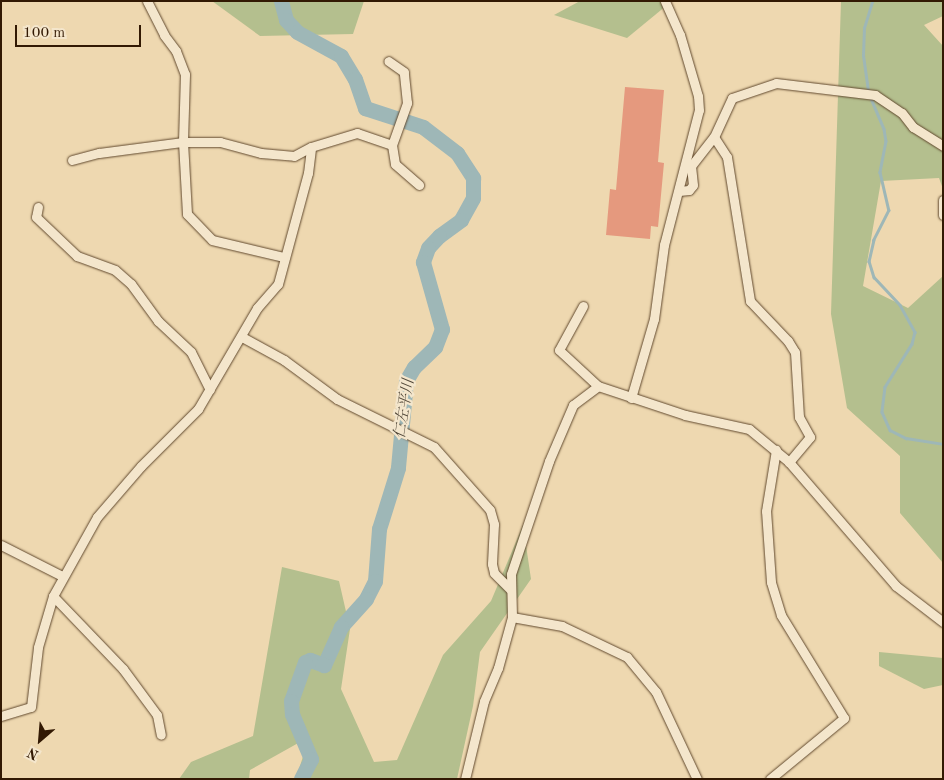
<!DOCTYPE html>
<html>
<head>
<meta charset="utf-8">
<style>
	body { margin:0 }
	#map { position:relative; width:944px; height:780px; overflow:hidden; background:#eed8b0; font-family:"Old Standard TT","Noto Serif JP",serif }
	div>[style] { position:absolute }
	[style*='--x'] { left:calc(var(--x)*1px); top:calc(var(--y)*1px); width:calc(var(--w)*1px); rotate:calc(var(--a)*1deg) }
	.green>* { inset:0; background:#b4bf8e }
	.stream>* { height:2.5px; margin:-1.25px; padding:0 1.25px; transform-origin:1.25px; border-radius:1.25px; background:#9eb7b7 }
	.river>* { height:15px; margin:-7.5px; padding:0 7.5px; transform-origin:7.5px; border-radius:7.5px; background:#9eb7b7 }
	.building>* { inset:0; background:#e5997e }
	.roads { filter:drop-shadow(0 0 1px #61492e) drop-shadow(0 0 1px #61492e) }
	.minor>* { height:9px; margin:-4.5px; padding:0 4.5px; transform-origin:4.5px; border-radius:4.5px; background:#f4e6cc }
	span { translate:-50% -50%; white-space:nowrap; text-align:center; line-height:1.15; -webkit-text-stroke:4.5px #f4e6cc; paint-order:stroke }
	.water-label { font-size:15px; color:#524839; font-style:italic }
	.frame { position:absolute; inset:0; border:2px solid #321903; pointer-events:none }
	.north { position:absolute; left:15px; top:715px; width:50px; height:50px; -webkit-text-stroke:4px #f4e6cc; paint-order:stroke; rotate:207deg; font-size:14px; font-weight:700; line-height:20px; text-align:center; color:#321903 }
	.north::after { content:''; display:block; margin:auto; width:18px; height:22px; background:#321903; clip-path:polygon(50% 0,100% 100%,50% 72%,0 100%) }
	.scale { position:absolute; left:15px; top:25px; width:126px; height:22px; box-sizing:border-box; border:2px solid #321903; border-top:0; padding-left:6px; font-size:15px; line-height:18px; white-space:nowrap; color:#321903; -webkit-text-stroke:4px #f4e6cc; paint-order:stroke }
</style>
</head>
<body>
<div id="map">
	<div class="green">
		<div style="clip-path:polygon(212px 1px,364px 1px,353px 34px,260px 36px)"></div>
		<div style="clip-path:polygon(580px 1px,672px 1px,627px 38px,554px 15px)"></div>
		<div style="clip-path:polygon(841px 1px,943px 1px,943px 16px,924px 25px,943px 46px,943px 189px,939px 178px,881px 181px,863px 286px,908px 308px,943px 276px,943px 563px,900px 513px,900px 456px,847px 408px,831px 314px)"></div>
		<div style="clip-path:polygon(523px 525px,531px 579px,480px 652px,473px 706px,457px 779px,296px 779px,309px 737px,250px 770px,249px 779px,179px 779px,191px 762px,253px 736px,282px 567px,339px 581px,350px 629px,341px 689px,374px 762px,397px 760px,443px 655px,491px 601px)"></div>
		<div style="clip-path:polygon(879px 652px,943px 658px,943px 685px,924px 689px,879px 666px)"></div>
	</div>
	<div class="stream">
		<div style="--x:868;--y:91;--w:35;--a:-98"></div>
		<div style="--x:863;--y:56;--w:28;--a:-88"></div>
		<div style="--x:864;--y:28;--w:28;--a:-73"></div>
		<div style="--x:870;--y:96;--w:36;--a:67"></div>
		<div style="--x:884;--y:129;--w:12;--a:81"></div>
		<div style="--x:886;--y:141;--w:32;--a:101"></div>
		<div style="--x:880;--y:172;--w:39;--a:77"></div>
		<div style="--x:889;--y:210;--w:34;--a:117"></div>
		<div style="--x:874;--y:240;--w:22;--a:103"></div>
		<div style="--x:869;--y:261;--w:17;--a:73"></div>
		<div style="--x:874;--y:277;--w:38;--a:47"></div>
		<div style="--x:900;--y:305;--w:31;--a:61"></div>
		<div style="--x:915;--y:332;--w:12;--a:104"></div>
		<div style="--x:912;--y:344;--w:51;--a:122.1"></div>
		<div style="--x:885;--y:387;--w:25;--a:97"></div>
		<div style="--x:882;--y:412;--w:20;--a:66"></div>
		<div style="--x:890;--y:430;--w:18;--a:27"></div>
		<div style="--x:906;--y:438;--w:37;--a:9"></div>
	</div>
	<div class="river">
		<div style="--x:281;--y:1;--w:20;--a:75"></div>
		<div style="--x:286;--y:20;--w:16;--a:47"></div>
		<div style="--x:297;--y:32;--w:50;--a:28.6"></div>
		<div style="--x:341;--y:56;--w:27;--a:59"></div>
		<div style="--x:355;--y:79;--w:31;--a:71"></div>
		<div style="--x:365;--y:108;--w:61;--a:18.1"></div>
		<div style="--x:423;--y:127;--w:43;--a:37.4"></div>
		<div style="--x:457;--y:153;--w:30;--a:57"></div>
		<div style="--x:473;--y:178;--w:20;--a:90"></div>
		<div style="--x:473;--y:198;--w:25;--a:119"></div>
		<div style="--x:461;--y:220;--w:27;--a:144"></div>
		<div style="--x:439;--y:236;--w:16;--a:133"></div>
		<div style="--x:428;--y:248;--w:15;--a:110"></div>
		<div style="--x:423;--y:262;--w:70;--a:74.2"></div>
		<div style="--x:442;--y:329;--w:19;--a:111"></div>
		<div style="--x:435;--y:347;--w:29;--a:136"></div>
		<div style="--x:414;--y:367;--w:16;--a:120"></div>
		<div style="--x:406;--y:381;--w:87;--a:95.3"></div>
		<div style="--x:398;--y:468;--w:64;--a:107.3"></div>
		<div style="--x:379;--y:529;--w:52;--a:94.4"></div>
		<div style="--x:375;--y:581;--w:20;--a:117"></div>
		<div style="--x:366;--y:599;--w:38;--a:132"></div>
		<div style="--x:341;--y:627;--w:42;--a:114.1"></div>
		<div style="--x:324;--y:665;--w:15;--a:-160"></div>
		<div style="--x:310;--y:660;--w:5;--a:158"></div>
		<div style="--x:305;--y:662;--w:41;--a:109.7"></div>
		<div style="--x:291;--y:701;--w:13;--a:86"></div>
		<div style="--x:292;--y:714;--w:49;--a:67.1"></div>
		<div style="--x:311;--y:759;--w:22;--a:117"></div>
	</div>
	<div class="building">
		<div style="clip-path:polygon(625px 87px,664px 90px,658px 162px,664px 163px,658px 227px,651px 226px,650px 239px,606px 235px,610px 189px,616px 190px)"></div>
	</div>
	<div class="roads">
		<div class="minor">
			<div style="--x:147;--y:1;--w:38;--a:63"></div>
			<div style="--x:164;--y:35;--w:20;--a:53"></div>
			<div style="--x:176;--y:51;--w:25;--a:69"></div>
			<div style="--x:185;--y:74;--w:68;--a:91.7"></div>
			<div style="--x:183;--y:142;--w:72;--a:86.8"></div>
			<div style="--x:187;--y:214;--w:36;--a:46"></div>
			<div style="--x:212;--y:240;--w:74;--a:13.3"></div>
			<div style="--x:714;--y:137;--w:24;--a:57"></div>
			<div style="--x:727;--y:157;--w:146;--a:80.9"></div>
			<div style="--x:750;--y:301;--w:55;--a:46.5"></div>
			<div style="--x:788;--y:341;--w:13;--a:58"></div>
			<div style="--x:795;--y:352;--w:65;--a:86.5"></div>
			<div style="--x:799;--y:417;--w:23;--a:61"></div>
			<div style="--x:810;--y:437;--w:33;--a:130"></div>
			<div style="--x:392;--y:145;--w:19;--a:81"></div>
			<div style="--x:395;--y:164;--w:32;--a:41"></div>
			<div style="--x:72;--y:160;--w:28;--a:-15"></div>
			<div style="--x:99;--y:153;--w:85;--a:-7.5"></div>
			<div style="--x:183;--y:142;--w:37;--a:0"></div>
			<div style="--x:220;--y:142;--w:42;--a:15"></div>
			<div style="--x:261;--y:153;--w:33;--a:5"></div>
			<div style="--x:294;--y:156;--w:19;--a:-28"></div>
			<div style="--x:311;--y:147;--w:48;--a:-16.9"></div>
			<div style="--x:357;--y:133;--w:37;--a:19"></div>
			<div style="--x:392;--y:145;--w:45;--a:-70.3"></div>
			<div style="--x:407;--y:103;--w:31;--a:-96"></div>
			<div style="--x:404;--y:72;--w:19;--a:-145"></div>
			<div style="--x:679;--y:191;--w:10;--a:-6"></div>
			<div style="--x:689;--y:190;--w:6;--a:-51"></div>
			<div style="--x:693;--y:185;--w:19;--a:-96"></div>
			<div style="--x:691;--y:166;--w:37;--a:-52"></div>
			<div style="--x:714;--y:137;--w:43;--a:-65.2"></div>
			<div style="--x:732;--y:98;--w:46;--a:-18.8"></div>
			<div style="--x:776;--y:83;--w:100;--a:6.9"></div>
			<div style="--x:875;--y:95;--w:32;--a:34"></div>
			<div style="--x:902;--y:113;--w:18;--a:52"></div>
			<div style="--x:913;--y:127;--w:36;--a:32"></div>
			<div style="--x:943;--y:200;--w:15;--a:90"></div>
			<div style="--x:38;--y:207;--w:10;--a:101"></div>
			<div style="--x:36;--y:217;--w:57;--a:43.6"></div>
			<div style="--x:77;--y:256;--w:40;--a:20.2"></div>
			<div style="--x:115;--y:270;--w:21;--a:41"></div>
			<div style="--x:131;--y:284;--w:46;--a:53.9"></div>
			<div style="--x:158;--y:321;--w:45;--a:43.2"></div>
			<div style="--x:191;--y:352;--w:42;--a:63.4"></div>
			<div style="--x:583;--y:306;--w:50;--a:118.6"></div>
			<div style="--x:559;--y:350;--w:53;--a:42.7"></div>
			<div style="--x:598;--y:386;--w:92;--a:18.4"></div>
			<div style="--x:685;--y:415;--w:66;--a:12.3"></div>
			<div style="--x:749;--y:429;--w:52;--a:39.5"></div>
			<div style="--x:789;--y:462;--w:164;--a:49.2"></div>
			<div style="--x:896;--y:586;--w:59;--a:37.5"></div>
			<div style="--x:242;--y:337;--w:48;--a:28.7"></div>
			<div style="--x:284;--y:360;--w:66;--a:36.3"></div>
			<div style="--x:337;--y:399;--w:108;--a:26.3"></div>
			<div style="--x:434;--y:447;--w:84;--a:48.4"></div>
			<div style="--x:490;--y:510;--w:15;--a:74"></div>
			<div style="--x:494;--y:524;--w:40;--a:92.9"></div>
			<div style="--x:492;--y:564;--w:9;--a:77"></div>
			<div style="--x:494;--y:573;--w:24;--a:45"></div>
			<div style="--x:631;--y:398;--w:82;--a:-73.8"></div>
			<div style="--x:654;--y:319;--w:75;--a:-82.3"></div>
			<div style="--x:664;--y:245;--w:139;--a:-75.5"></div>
			<div style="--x:699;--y:110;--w:14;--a:-94"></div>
			<div style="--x:698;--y:96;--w:64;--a:-106.4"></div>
			<div style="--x:680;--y:35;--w:37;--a:-114"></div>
			<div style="--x:1;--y:545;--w:68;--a:26.9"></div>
			<div style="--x:53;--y:596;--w:101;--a:46.2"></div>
			<div style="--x:123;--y:669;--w:57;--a:53.5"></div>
			<div style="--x:157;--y:715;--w:20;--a:79"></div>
			<div style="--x:512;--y:617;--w:51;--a:10.2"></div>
			<div style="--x:562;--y:626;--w:72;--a:25.5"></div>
			<div style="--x:627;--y:657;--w:45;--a:50.4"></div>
			<div style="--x:656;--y:692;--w:96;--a:64.8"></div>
			<div style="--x:1;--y:716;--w:31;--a:-17"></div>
			<div style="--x:31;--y:707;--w:60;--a:-83.3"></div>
			<div style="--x:38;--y:647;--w:53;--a:-73.6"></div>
			<div style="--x:53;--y:596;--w:90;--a:-60.9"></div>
			<div style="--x:97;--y:517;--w:67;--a:-49.2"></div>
			<div style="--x:141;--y:466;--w:81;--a:-45"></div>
			<div style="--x:198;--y:409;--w:117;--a:-59.7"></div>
			<div style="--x:257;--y:308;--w:32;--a:-49"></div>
			<div style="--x:278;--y:284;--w:115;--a:-74.9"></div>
			<div style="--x:308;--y:173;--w:26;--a:-83"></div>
			<div style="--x:465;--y:779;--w:80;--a:-76.3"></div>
			<div style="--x:484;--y:701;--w:36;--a:-67"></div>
			<div style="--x:498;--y:668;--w:53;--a:-74.6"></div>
			<div style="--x:512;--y:617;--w:43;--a:-91.3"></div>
			<div style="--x:511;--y:574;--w:119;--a:-71.4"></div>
			<div style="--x:549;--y:461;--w:61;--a:-66.8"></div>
			<div style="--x:573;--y:405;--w:31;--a:-37"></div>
			<div style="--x:770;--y:779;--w:96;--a:-39.5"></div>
			<div style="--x:844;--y:718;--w:121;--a:-121.5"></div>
			<div style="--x:781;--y:615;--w:34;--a:-107"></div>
			<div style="--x:771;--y:582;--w:71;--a:-94"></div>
			<div style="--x:766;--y:511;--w:62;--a:-80.7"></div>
		</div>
	</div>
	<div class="water-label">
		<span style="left:405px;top:409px;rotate:-81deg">仁左平川</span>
	</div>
	<div class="frame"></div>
	<div class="north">N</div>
	<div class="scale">100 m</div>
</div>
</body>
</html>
